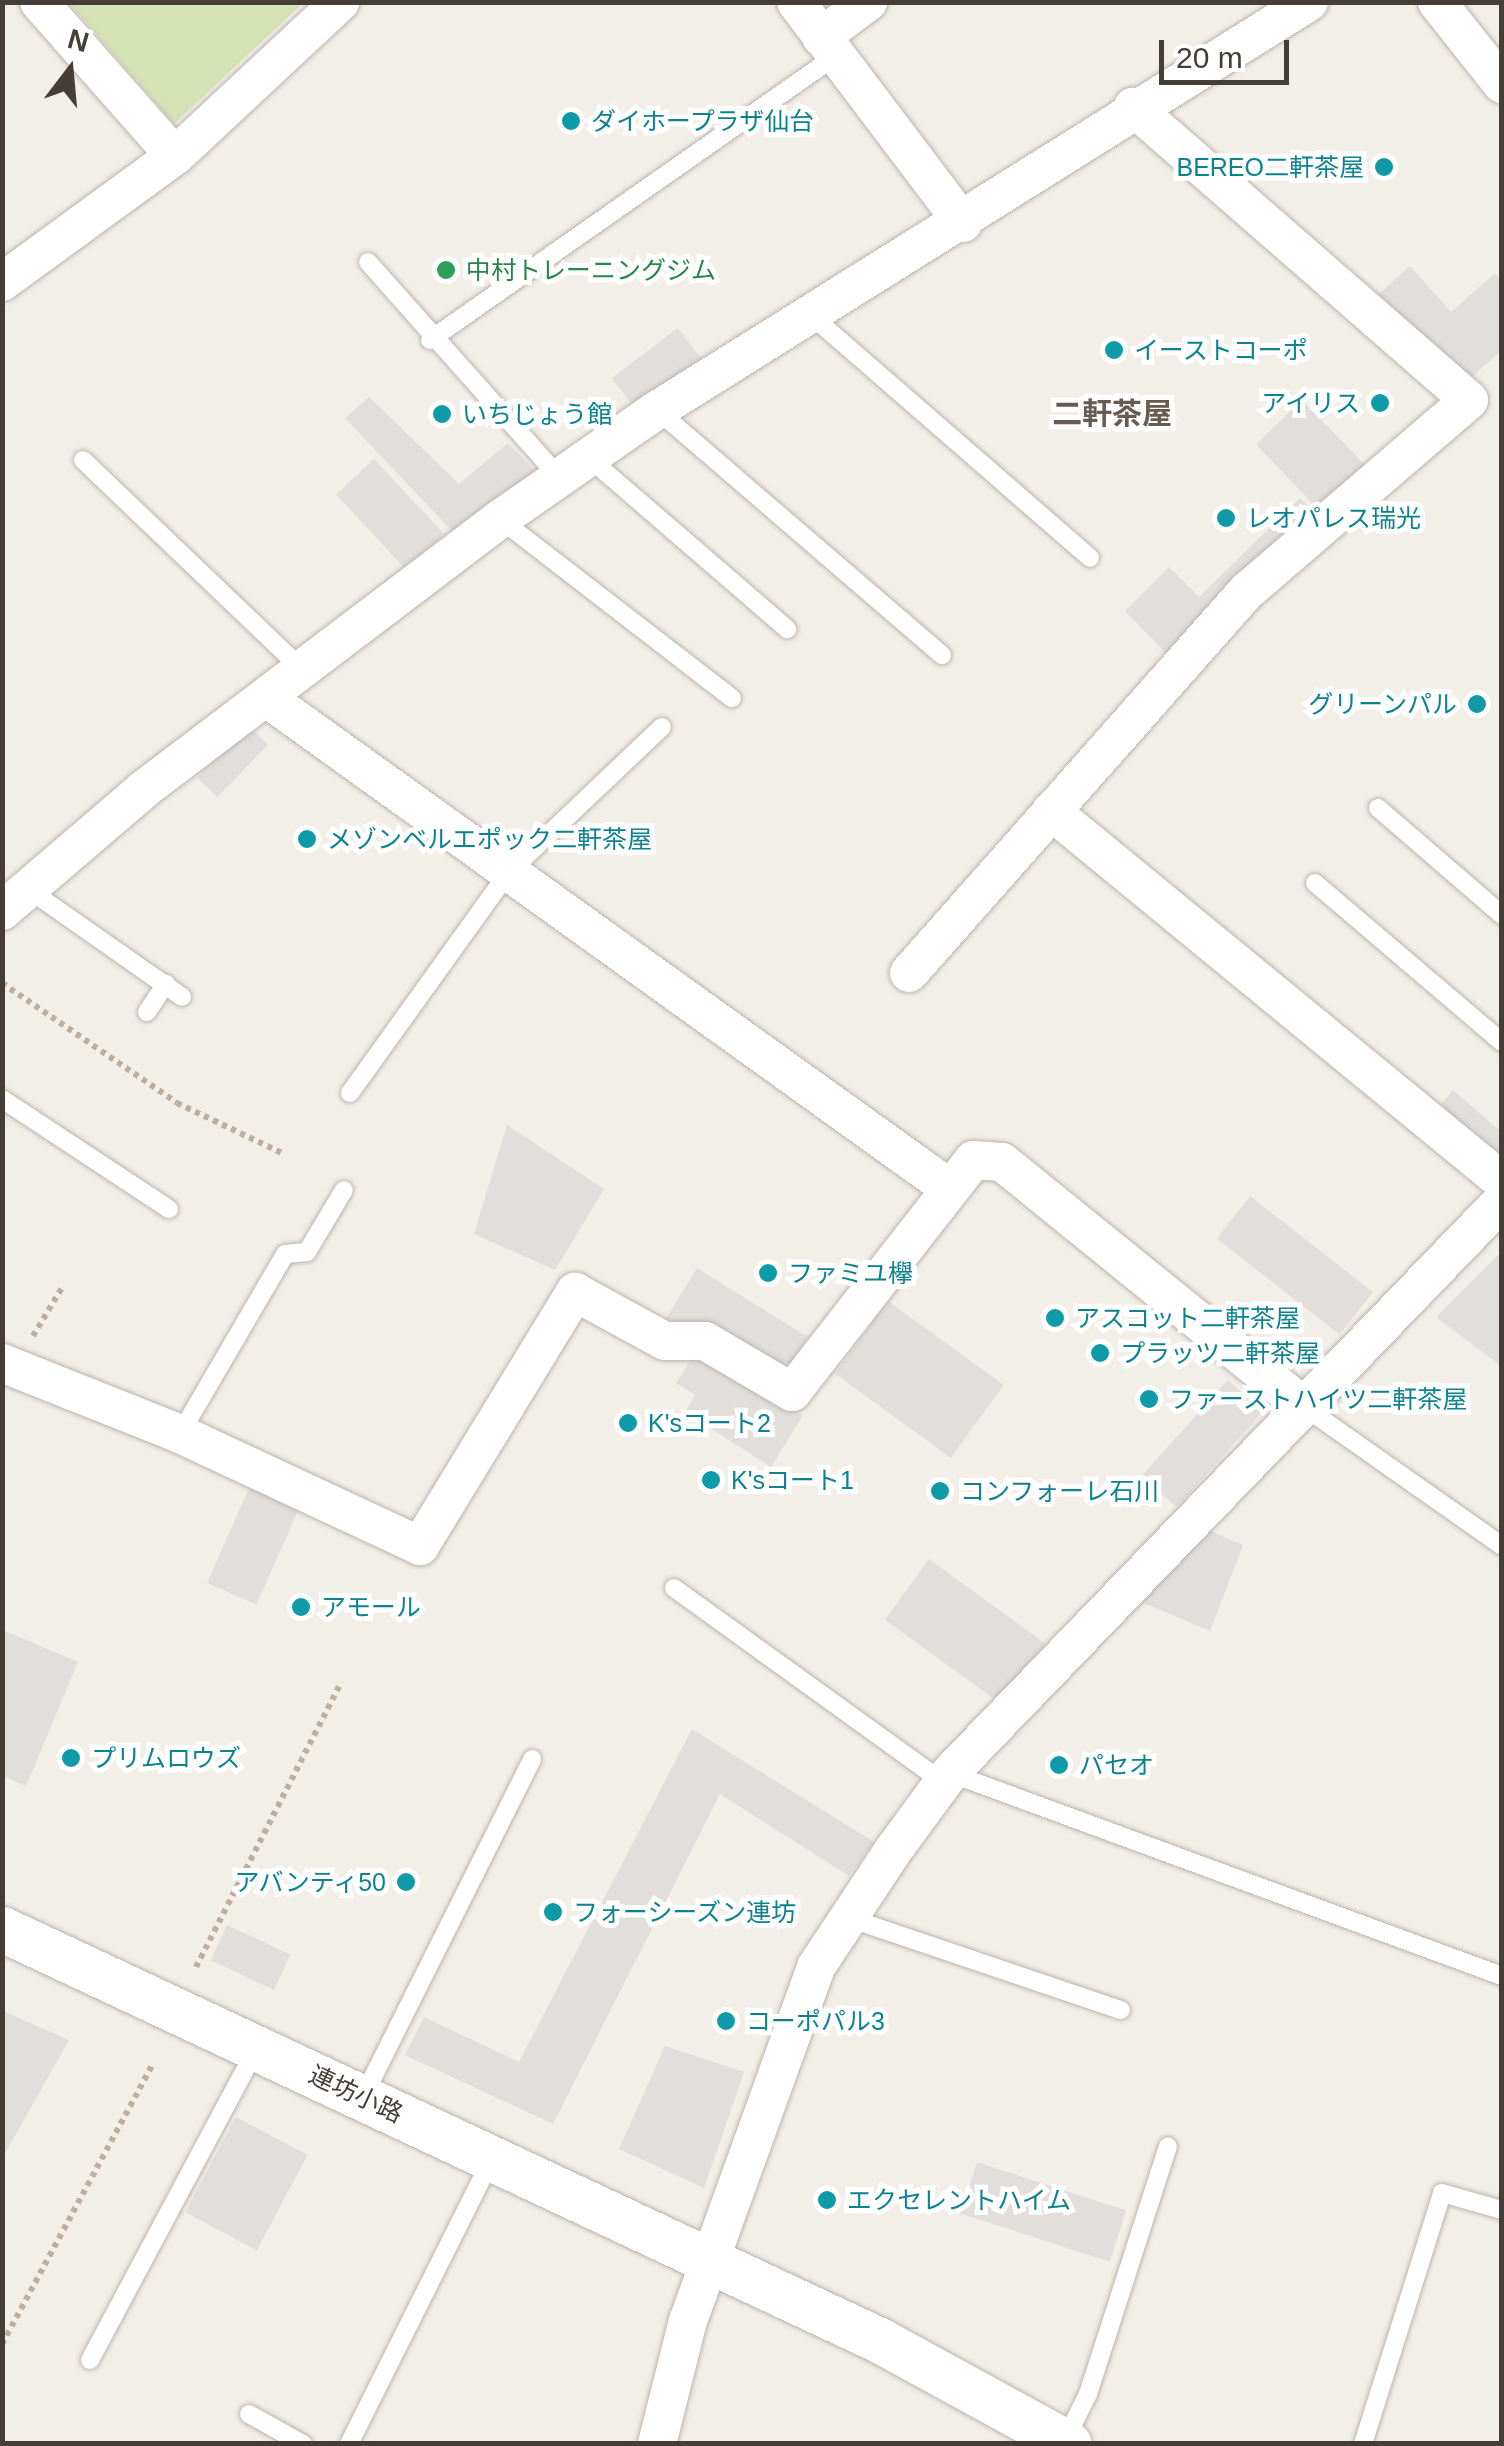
<!DOCTYPE html>
<html>
<head>
<meta charset="utf-8">
<style>
	body { margin:0 }
	#map { position:relative; width:1504px; height:2446px; overflow:hidden; background:#f2eee8; font-family:Helvetica,"Noto Sans JP",sans-serif }
	div>[style] { position:absolute }
	[style*='--x'] { left:calc(var(--x)*1px); top:calc(var(--y)*1px); width:calc(var(--w)*1px); rotate:calc(var(--a)*1deg) }
	.green>* { inset:0; background:#d5e2b5 }
	.parking>* { inset:0; background:#e1dedc; transform-origin:0 0 }
	.path>* { height:6px; margin-top:-3px; transform-origin:0; background:repeating-linear-gradient(90deg,#bdae9e 0 5px,transparent 0 10px) }
	.roads { filter:drop-shadow(0 0 2px #bdb4ab) drop-shadow(0 0 2px #bdb4ab) }
	.service>* { height:18px; margin:-9px; padding:0 9px; transform-origin:9px; border-radius:9px; background:#fff }
	.minor>* { height:38px; margin:-19px; padding:0 19px; transform-origin:19px; border-radius:19px; background:#fff }
	.tertiary>* { height:45px; margin:-22.5px; padding:0 22.5px; transform-origin:22.5px; border-radius:22.5px; background:#fff }
	.dots>* { width:28px; height:28px; translate:-50% -50%; box-sizing:border-box; border:5px solid #fff; border-radius:50% }
	span { translate:-50% -50%; white-space:nowrap; text-align:center; line-height:1.15; -webkit-text-stroke:10px #fff; paint-order:stroke }
	.culture-label { font-size:25px; color:#0d838f }
	.left { translate:0 -50%; text-align:left }
	.right { translate:-100% -50%; text-align:right }
	.leisure-label { font-size:25px; color:#27864d }
	.street-label { font-size:25px; color:#453e37 }
	.quarter-label { font-size:30px; color:#675a50; font-weight:700 }
	.frame { position:absolute; inset:0; border:5px solid #453e37; pointer-events:none }
	.north { position:absolute; left:20px; top:20px; width:100px; height:100px; -webkit-text-stroke:8px #fff; paint-order:stroke; rotate:16deg; font-size:28px; font-weight:700; line-height:40px; text-align:center; color:#453e37 }
	.north::after { content:''; display:block; margin:auto; width:35px; height:45px; background:#453e37; clip-path:polygon(50% 0,100% 100%,50% 72%,0 100%) }
	.scale { position:absolute; left:1159px; top:40px; width:130px; height:45px; box-sizing:border-box; border:5px solid #453e37; border-top:0; padding-left:12px; font-size:30px; line-height:35px; white-space:nowrap; color:#453e37; -webkit-text-stroke:8px #fff; paint-order:stroke }
</style>
</head>
<body>
<div id="map">
	<div class="green">
		<div style="clip-path:polygon(69px 3px,303px 3px,174px 124px)"></div>
	</div>
	<div class="parking">
		<div style="clip-path:polygon(1410px 266px,1451px 312px,1495px 273px,1501px 281px,1501px 351px,1466px 382px,1379px 294px)"></div>
		<div style="left:678px;top:328px;width:38px;height:83px;rotate:53deg"></div>
		<div style="clip-path:polygon(369px 397px,459px 484px,508px 443px,535px 471px,454px 533px,345px 418px)"></div>
		<div style="left:1302px;top:400px;width:95px;height:64px;rotate:46deg"></div>
		<div style="left:374px;top:459px;width:103px;height:52px;rotate:47deg"></div>
		<div style="clip-path:polygon(1300px 498px,1316px 514px,1169px 656px,1125px 611px,1169px 567px,1199px 597px)"></div>
		<div style="left:248px;top:725px;width:28px;height:73px;rotate:44deg"></div>
		<div style="clip-path:polygon(1453px 1090px,1501px 1132px,1501px 1159px,1437px 1109px)"></div>
		<div style="clip-path:polygon(507px 1125px,604px 1189px,555px 1270px,474px 1234px)"></div>
		<div style="left:1250px;top:1196px;width:156px;height:54px;rotate:38deg"></div>
		<div style="clip-path:polygon(1501px 1252px,1501px 1366px,1436px 1317px)"></div>
		<div style="clip-path:polygon(697px 1268px,808px 1337px,791px 1363px,773px 1367px,664px 1322px)"></div>
		<div style="left:888px;top:1301px;width:143px;height:90px;rotate:36deg"></div>
		<div style="clip-path:polygon(698px 1349px,803px 1415px,771px 1467px,685px 1412px,695px 1395px,676px 1383px)"></div>
		<div style="left:1228px;top:1380px;width:47px;height:129px;rotate:42deg"></div>
		<div style="left:251px;top:1484px;width:54px;height:108px;rotate:24deg"></div>
		<div style="clip-path:polygon(1205px 1529px,1243px 1545px,1210px 1631px,1139px 1601px)"></div>
		<div style="left:929px;top:1559px;width:144px;height:75px;rotate:36deg"></div>
		<div style="clip-path:polygon(3px 1630px,78px 1662px,26px 1786px,3px 1776px)"></div>
		<div style="clip-path:polygon(692px 1729px,874px 1842px,849px 1876px,720px 1794px,553px 2124px,405px 2055px,424px 2017px,519px 2062px)"></div>
		<div style="left:227px;top:1925px;width:70px;height:39px;rotate:25deg"></div>
		<div style="clip-path:polygon(5px 2012px,69px 2040px,3px 2157px,2px 2017px)"></div>
		<div style="clip-path:polygon(665px 2046px,744px 2072px,704px 2188px,619px 2149px)"></div>
		<div style="left:236px;top:2117px;width:81px;height:108px;rotate:28deg"></div>
		<div style="left:977px;top:2162px;width:157px;height:54px;rotate:18deg"></div>
	</div>
	<div class="path">
		<div style="--x:2;--y:983;--w:212;--a:34.4"></div>
		<div style="--x:177;--y:1103;--w:119;--a:25.5"></div>
		<div style="--x:33;--y:1336;--w:58;--a:-59"></div>
		<div style="--x:196;--y:1967;--w:320;--a:-63"></div>
		<div style="--x:2;--y:2344;--w:319;--a:-61.7"></div>
	</div>
	<div class="roads">
		<div class="service">
			<div style="--x:368;--y:262;--w:289;--a:48.4"></div>
			<div style="--x:813;--y:317;--w:367;--a:41"></div>
			<div style="--x:430;--y:340;--w:495;--a:-35"></div>
			<div style="--x:657;--y:410;--w:376;--a:40.7"></div>
			<div style="--x:589;--y:458;--w:262;--a:40.8"></div>
			<div style="--x:83;--y:460;--w:304;--a:43.7"></div>
			<div style="--x:500;--y:519;--w:293;--a:37.7"></div>
			<div style="--x:1378;--y:808;--w:164;--a:40.8"></div>
			<div style="--x:1315;--y:883;--w:245;--a:40.4"></div>
			<div style="--x:28;--y:889;--w:188;--a:35"></div>
			<div style="--x:147;--y:1012;--w:34;--a:-56"></div>
			<div style="--x:350;--y:1093;--w:271;--a:-54.3"></div>
			<div style="--x:508;--y:873;--w:212;--a:-43.5"></div>
			<div style="--x:2;--y:1099;--w:200;--a:33.4"></div>
			<div style="--x:1303;--y:1406;--w:243;--a:35.1"></div>
			<div style="--x:180;--y:1434;--w:208;--a:-59.7"></div>
			<div style="--x:285;--y:1254;--w:22;--a:-5"></div>
			<div style="--x:307;--y:1252;--w:72;--a:-59.2"></div>
			<div style="--x:674;--y:1588;--w:332;--a:35.8"></div>
			<div style="--x:950;--y:1773;--w:588;--a:20.19"></div>
			<div style="--x:849;--y:1918;--w:287;--a:18.7"></div>
			<div style="--x:363;--y:2097;--w:378;--a:-63.4"></div>
			<div style="--x:90;--y:2360;--w:355;--a:-61.9"></div>
			<div style="--x:249;--y:2414;--w:62;--a:29.1"></div>
			<div style="--x:1065;--y:2440;--w:51;--a:-63.4"></div>
			<div style="--x:1088;--y:2394;--w:260;--a:-72.1"></div>
			<div style="--x:349;--y:2444;--w:320;--a:-63.4"></div>
			<div style="--x:1363;--y:2444;--w:263;--a:-72.5"></div>
			<div style="--x:1442;--y:2193;--w:62;--a:15.8"></div>
		</div>
		<div class="minor">
			<div style="--x:39;--y:2;--w:205;--a:48.6"></div>
			<div style="--x:796;--y:2;--w:277;--a:52.9"></div>
			<div style="--x:1437;--y:2;--w:105;--a:51.6"></div>
			<div style="--x:821;--y:37;--w:59;--a:-36.7"></div>
			<div style="--x:2;--y:282;--w:214;--a:-36.1"></div>
			<div style="--x:175;--y:156;--w:226;--a:-43"></div>
			<div style="--x:268;--y:699;--w:838;--a:35.68"></div>
			<div style="--x:1051;--y:811;--w:583;--a:39.37"></div>
			<div style="--x:2;--y:911;--w:186;--a:-40.6"></div>
			<div style="--x:143;--y:790;--w:448;--a:-37.2"></div>
			<div style="--x:500;--y:519;--w:191;--a:-34.8"></div>
			<div style="--x:657;--y:410;--w:769;--a:-32.04"></div>
			<div style="--x:909;--y:973;--w:509;--a:-48.51"></div>
			<div style="--x:1246;--y:592;--w:294;--a:-40.7"></div>
			<div style="--x:1469;--y:400;--w:446;--a:-138.9"></div>
			<div style="--x:2;--y:1363;--w:192;--a:21.7"></div>
			<div style="--x:180;--y:1434;--w:265;--a:25"></div>
			<div style="--x:420;--y:1546;--w:298;--a:-58.6"></div>
			<div style="--x:575;--y:1292;--w:102;--a:28.6"></div>
			<div style="--x:665;--y:1341;--w:40;--a:0"></div>
			<div style="--x:705;--y:1341;--w:101;--a:30.4"></div>
			<div style="--x:792;--y:1392;--w:294;--a:-52"></div>
			<div style="--x:973;--y:1160;--w:29;--a:4"></div>
			<div style="--x:1002;--y:1162;--w:387;--a:39"></div>
			<div style="--x:657;--y:2444;--w:127;--a:-75.9"></div>
			<div style="--x:688;--y:2321;--w:376;--a:-70.1"></div>
			<div style="--x:816;--y:1967;--w:138;--a:-56.5"></div>
			<div style="--x:892;--y:1852;--w:98;--a:-53.7"></div>
			<div style="--x:950;--y:1773;--w:795;--a:-46.02"></div>
		</div>
		<div class="tertiary">
			<div style="--x:2;--y:1929;--w:971;--a:25.11"></div>
			<div style="--x:881;--y:2341;--w:214;--a:28.7"></div>
		</div>
	</div>
	<div class="dots">
		<div style="left:571px;top:121px;background:#0f9aa8"></div>
		<div style="left:1384px;top:167px;background:#0f9aa8"></div>
		<div style="left:446px;top:270px;background:#2e9e5b"></div>
		<div style="left:1114px;top:350px;background:#0f9aa8"></div>
		<div style="left:1380px;top:403px;background:#0f9aa8"></div>
		<div style="left:442px;top:414px;background:#0f9aa8"></div>
		<div style="left:1226px;top:518px;background:#0f9aa8"></div>
		<div style="left:1477px;top:704px;background:#0f9aa8"></div>
		<div style="left:307px;top:839px;background:#0f9aa8"></div>
		<div style="left:768px;top:1273px;background:#0f9aa8"></div>
		<div style="left:1055px;top:1318px;background:#0f9aa8"></div>
		<div style="left:1100px;top:1353px;background:#0f9aa8"></div>
		<div style="left:1149px;top:1399px;background:#0f9aa8"></div>
		<div style="left:628px;top:1423px;background:#0f9aa8"></div>
		<div style="left:711px;top:1480px;background:#0f9aa8"></div>
		<div style="left:940px;top:1491px;background:#0f9aa8"></div>
		<div style="left:301px;top:1607px;background:#0f9aa8"></div>
		<div style="left:71px;top:1758px;background:#0f9aa8"></div>
		<div style="left:1059px;top:1765px;background:#0f9aa8"></div>
		<div style="left:406px;top:1882px;background:#0f9aa8"></div>
		<div style="left:553px;top:1912px;background:#0f9aa8"></div>
		<div style="left:726px;top:2021px;background:#0f9aa8"></div>
		<div style="left:827px;top:2200px;background:#0f9aa8"></div>
	</div>
	<div class="culture-label">
		<span class="left" style="left:591px;top:121px">ダイホープラザ仙台</span>
		<span class="right" style="left:1364px;top:167px">BEREO二軒茶屋</span>
		<span class="left" style="left:1134px;top:350px">イーストコーポ</span>
		<span class="right" style="left:1360px;top:403px">アイリス</span>
		<span class="left" style="left:462px;top:414px">いちじょう館</span>
		<span class="left" style="left:1246px;top:518px">レオパレス瑞光</span>
		<span class="right" style="left:1457px;top:704px">グリーンパル</span>
		<span class="left" style="left:327px;top:839px">メゾンベルエポック二軒茶屋</span>
		<span class="left" style="left:788px;top:1273px">ファミユ欅</span>
		<span class="left" style="left:1075px;top:1318px">アスコット二軒茶屋</span>
		<span class="left" style="left:1120px;top:1353px">プラッツ二軒茶屋</span>
		<span class="left" style="left:1169px;top:1399px">ファーストハイツ二軒茶屋</span>
		<span class="left" style="left:648px;top:1423px">K'sコート2</span>
		<span class="left" style="left:731px;top:1480px">K'sコート1</span>
		<span class="left" style="left:960px;top:1491px">コンフォーレ石川</span>
		<span class="left" style="left:321px;top:1607px">アモール</span>
		<span class="left" style="left:91px;top:1758px">プリムロウズ</span>
		<span class="left" style="left:1079px;top:1765px">パセオ</span>
		<span class="right" style="left:386px;top:1882px">アバンティ50</span>
		<span class="left" style="left:573px;top:1912px">フォーシーズン連坊</span>
		<span class="left" style="left:746px;top:2021px">コーポパル3</span>
		<span class="left" style="left:847px;top:2200px">エクセレントハイム</span>
	</div>
	<div class="leisure-label">
		<span class="left" style="left:466px;top:270px">中村トレーニングジム</span>
	</div>
	<div class="street-label">
		<span style="left:356px;top:2094px;rotate:25deg">連坊小路</span>
	</div>
	<div class="quarter-label">
		<span style="left:1112px;top:414px">二軒茶屋</span>
	</div>
	<div class="frame"></div>
	<div class="north">N</div>
	<div class="scale">20 m</div>
</div>
</body>
</html>
